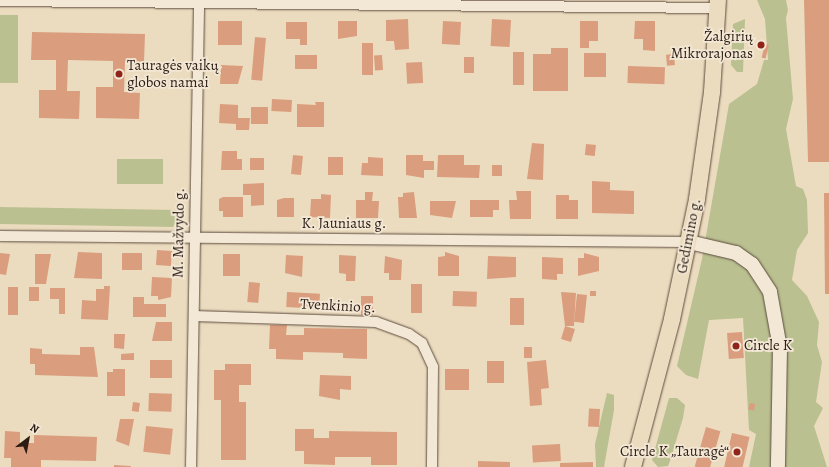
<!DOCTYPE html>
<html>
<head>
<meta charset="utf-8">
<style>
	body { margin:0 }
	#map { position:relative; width:829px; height:467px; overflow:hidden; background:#ecdcbf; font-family:Alegreya,serif }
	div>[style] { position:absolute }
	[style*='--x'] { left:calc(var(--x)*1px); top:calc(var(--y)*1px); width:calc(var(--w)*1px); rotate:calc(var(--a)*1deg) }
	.green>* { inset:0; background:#bac090; transform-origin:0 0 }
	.building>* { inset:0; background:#da9d7e; transform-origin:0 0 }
	.roads { filter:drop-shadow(0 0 1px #5c4c3f) drop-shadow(0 0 1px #5c4c3f) }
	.minor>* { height:10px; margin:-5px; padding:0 5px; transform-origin:5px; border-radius:5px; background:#f3e8d5 }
	.secondary>* { height:14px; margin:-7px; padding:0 7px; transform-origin:7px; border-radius:7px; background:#f3e8d5 }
	.primary>* { height:16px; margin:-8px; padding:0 8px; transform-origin:8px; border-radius:8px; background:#ecdcbf }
	.dots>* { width:11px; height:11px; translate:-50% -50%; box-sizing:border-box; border:2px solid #f3e8d5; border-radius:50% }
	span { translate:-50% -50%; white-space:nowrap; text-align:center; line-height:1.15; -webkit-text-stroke:3.5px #f3e8d5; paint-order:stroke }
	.poi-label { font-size:15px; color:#2c1c14 }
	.right { translate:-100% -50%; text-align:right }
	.left { translate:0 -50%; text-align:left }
	.street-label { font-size:15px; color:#2c1c14 }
	.north { position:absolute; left:8px; top:419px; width:40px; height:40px; -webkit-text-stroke:3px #f3e8d5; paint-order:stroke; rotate:32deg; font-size:11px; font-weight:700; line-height:16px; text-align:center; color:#2c1c14 }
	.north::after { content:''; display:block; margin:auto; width:14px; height:18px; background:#2c1c14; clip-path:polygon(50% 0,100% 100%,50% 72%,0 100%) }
</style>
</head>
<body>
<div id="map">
	<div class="green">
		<div style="clip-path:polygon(757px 0,786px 0,788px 10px,786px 18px,793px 99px,786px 129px,796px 186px,803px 189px,807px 200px,808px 233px,797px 250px,792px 280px,807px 296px,819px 322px,817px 345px,822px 362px,816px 402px,823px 408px,814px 426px,827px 467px,749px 467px,756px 434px,749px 430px,743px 318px,709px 320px,698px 379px,686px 375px,677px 366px,702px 259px,729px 104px,757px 84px,764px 60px,768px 60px,765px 19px)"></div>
		<div style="left:0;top:15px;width:18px;height:68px"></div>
		<div style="clip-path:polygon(745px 19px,743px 72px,737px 72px,731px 65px,733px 24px)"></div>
		<div style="left:117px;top:159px;width:46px;height:25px"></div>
		<div style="clip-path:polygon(0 207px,177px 210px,179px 215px,173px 227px,0 224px)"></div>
		<div style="clip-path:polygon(607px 393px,614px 395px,614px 410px,604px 467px,596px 467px,595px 444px)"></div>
		<div style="clip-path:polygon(669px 398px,677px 398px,685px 405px,683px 418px,670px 461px,668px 466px,658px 467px,652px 460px)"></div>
	</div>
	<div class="building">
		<div style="clip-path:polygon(804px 0,829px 0,829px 162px,808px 162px)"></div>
		<div style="clip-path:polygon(408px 19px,409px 49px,395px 50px,394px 41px,386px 41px,386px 20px)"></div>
		<div style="left:492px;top:19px;width:19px;height:27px;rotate:3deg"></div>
		<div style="left:218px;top:21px;width:24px;height:24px"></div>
		<div style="clip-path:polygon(338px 21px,357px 21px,357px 36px,338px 39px)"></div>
		<div style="left:443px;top:21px;width:18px;height:23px;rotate:3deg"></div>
		<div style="clip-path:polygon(580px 21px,598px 21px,598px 41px,589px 41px,589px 48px,580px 48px)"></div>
		<div style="clip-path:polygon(635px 21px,655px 21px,655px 51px,643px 50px,643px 39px,634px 39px)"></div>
		<div style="clip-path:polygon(286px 22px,307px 22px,307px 45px,300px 45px,300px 39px,286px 39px)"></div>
		<div style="clip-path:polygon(32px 32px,145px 34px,144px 62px,125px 61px,124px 92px,140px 93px,139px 119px,96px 118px,96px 87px,113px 87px,113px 61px,68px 60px,67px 91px,80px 91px,79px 119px,39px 118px,39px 90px,56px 90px,56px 60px,31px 60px)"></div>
		<div style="left:255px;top:37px;width:11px;height:43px;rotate:5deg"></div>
		<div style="left:362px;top:43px;width:11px;height:32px"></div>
		<div style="left:765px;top:44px;width:4px;height:14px;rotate:14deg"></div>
		<div style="clip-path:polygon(551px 48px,568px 48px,568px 91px,533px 91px,533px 54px,551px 54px)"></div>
		<div style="left:513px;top:52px;width:11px;height:33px"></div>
		<div style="left:584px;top:53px;width:22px;height:24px"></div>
		<div style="left:674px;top:54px;width:11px;height:8px;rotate:85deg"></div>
		<div style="left:295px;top:55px;width:22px;height:14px"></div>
		<div style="left:382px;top:55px;width:15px;height:8px;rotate:86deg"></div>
		<div style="left:474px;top:57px;width:16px;height:10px;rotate:90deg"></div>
		<div style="left:422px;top:62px;width:21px;height:16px;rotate:87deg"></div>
		<div style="clip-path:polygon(221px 65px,243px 66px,238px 84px,220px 84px)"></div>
		<div style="left:628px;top:66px;width:37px;height:17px;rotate:2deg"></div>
		<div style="left:272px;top:99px;width:20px;height:12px;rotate:3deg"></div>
		<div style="clip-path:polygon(315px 102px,324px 102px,324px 127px,297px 127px,297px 104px,316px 105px)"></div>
		<div style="clip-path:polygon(220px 104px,238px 105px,238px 118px,250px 118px,249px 130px,236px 130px,236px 124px,219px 123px)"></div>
		<div style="left:251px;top:107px;width:17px;height:17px"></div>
		<div style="clip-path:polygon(532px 143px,544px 144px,543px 180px,527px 179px)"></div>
		<div style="left:586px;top:144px;width:10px;height:11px;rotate:6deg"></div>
		<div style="clip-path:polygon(222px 151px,237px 151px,237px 159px,242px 159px,242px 170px,221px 170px)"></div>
		<div style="left:293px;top:155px;width:10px;height:19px;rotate:6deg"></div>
		<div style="clip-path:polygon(406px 155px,423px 155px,423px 161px,434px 161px,434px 170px,424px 170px,424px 178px,406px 175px)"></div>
		<div style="clip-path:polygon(438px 155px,464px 155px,464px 165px,480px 165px,479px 178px,437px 177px)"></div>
		<div style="left:328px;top:157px;width:15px;height:18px"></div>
		<div style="clip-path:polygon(368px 157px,383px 158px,383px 176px,361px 175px,362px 163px,368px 163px)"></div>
		<div style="left:250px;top:158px;width:14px;height:12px"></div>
		<div style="left:492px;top:165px;width:10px;height:11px"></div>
		<div style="clip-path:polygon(592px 181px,610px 182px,610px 190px,634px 191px,634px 214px,592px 213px)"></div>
		<div style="clip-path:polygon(264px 183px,264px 205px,251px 206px,251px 195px,243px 195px,243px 184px)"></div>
		<div style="clip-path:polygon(516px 191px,531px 191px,531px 219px,510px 219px,509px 200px,517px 200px)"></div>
		<div style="clip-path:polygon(365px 192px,373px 192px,372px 201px,379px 201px,378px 218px,356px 218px,356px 200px,365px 200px)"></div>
		<div style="clip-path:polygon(414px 192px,417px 218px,399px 218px,398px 197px,403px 197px,403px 193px)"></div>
		<div style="clip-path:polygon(824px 193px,829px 193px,829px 294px,825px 294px)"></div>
		<div style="clip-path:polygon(321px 194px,331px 195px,330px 218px,310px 217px,311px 199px,321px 199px)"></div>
		<div style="clip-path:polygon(556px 195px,569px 195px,569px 200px,578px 200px,578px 219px,556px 219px)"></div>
		<div style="clip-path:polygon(223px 197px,243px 197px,243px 217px,223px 217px,223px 211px,219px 211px,219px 199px)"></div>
		<div style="clip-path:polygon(284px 198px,294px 198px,294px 217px,277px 217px,277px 200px)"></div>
		<div style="clip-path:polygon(470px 200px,499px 200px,499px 210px,493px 210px,493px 217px,470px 217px)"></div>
		<div style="clip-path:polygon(430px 201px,456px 201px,452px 218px,430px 215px)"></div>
		<div style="left:157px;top:250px;width:15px;height:15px;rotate:4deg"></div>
		<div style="clip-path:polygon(78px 252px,102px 253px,102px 279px,74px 278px)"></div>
		<div style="clip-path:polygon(445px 252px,459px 256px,459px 276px,438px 276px,438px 257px,445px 256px)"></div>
		<div style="clip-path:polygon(0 253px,10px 254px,6px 275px,0 274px)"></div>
		<div style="left:122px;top:253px;width:20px;height:17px"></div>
		<div style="clip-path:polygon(584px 253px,599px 257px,599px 271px,578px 276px,578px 258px,584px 258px)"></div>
		<div style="clip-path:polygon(35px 254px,51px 254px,46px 284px,35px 284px)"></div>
		<div style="left:223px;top:254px;width:17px;height:22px"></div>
		<div style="clip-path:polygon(286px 255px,303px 256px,302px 277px,285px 273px)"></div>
		<div style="clip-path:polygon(339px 255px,356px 256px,355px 281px,346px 281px,346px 274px,339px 273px)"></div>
		<div style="clip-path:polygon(385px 256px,402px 260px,401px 280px,389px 280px,389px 273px,384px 273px)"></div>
		<div style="clip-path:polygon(488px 256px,516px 257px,516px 277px,487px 279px)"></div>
		<div style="clip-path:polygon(542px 257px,563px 258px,563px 274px,557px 274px,557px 280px,542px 279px)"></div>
		<div style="clip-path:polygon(152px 277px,172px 278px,171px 297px,158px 300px,158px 296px,151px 296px)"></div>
		<div style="left:249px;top:282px;width:11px;height:20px;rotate:5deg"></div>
		<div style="left:411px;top:284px;width:11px;height:29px"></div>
		<div style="clip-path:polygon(104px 286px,110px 286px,108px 320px,81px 319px,82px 300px,96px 301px,96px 289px,104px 289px)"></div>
		<div style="left:8px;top:287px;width:10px;height:28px"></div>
		<div style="left:29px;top:287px;width:10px;height:14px"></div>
		<div style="clip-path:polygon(50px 288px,65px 288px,65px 314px,59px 314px,59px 299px,50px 299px)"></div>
		<div style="left:453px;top:291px;width:24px;height:15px;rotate:2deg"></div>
		<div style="left:590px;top:291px;width:6px;height:5px"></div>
		<div style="left:287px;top:292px;width:33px;height:15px;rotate:3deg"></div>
		<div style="clip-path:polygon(561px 292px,576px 293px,574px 326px,565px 326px,575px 329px,571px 342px,561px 339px,565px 326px)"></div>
		<div style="left:577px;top:294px;width:10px;height:28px;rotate:6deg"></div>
		<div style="left:361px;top:296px;width:12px;height:19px"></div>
		<div style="clip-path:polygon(133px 297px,144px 297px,144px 304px,166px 304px,166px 317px,133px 317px)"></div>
		<div style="left:510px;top:298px;width:14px;height:27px"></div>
		<div style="clip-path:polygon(156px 322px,172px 322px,172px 341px,152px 341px)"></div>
		<div style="clip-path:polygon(270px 325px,287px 325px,286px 335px,304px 335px,304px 328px,367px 329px,367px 359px,343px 358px,343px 353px,303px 352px,303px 360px,276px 359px,276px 349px,269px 349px)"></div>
		<div style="left:742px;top:332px;width:26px;height:15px;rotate:86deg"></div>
		<div style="clip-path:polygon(114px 334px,125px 334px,124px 349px,114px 348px)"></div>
		<div style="clip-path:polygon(80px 347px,94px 347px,98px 377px,35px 375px,35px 364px,30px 364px,30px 348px,42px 349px,42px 354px,80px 355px)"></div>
		<div style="left:524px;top:347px;width:8px;height:11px"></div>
		<div style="clip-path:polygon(134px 353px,134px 360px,121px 360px,121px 354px)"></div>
		<div style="left:150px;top:360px;width:22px;height:18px"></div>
		<div style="clip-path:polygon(546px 360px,549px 388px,541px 389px,542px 405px,530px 406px,527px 362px)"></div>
		<div style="left:487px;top:361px;width:17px;height:22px"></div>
		<div style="clip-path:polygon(225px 364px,251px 364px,251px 385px,239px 385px,239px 402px,246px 402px,246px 460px,221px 460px,221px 400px,214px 400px,214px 370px,225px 370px)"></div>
		<div style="clip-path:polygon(113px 369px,125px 369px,125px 396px,107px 396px,107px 372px,113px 372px)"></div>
		<div style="left:445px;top:369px;width:24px;height:21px"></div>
		<div style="clip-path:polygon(320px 375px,351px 376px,351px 390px,340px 389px,340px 400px,319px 396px)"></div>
		<div style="left:149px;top:393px;width:23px;height:18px;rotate:2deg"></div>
		<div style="left:133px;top:402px;width:7px;height:9px;rotate:8deg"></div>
		<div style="clip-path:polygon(750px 403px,755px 404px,754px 411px,748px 409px)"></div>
		<div style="left:600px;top:409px;width:18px;height:11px;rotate:93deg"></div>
		<div style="clip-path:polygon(120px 419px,134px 419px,129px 446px,116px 441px)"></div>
		<div style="left:146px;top:426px;width:27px;height:26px;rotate:6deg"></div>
		<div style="left:706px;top:427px;width:15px;height:41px;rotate:16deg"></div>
		<div style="clip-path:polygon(295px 429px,314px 429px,314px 438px,329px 438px,329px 431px,397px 432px,397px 465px,371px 465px,371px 457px,335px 457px,335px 465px,304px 464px,304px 451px,295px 451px)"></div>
		<div style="clip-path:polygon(5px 431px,20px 432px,20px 443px,34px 443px,34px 435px,97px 437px,96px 461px,41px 460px,41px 467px,11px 467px,11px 458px,4px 458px)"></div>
		<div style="left:732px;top:433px;width:18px;height:35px;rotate:13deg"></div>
		<div style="left:560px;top:444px;width:17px;height:28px;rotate:87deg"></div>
		<div style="clip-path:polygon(478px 461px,510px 462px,510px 467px,478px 467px)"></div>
		<div style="clip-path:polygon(593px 462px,593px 467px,560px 467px,560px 463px)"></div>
		<div style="clip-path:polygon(114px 465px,131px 466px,131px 467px,114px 467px)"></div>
	</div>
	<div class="roads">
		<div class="minor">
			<div style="--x:0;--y:1;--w:719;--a:0.56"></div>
			<div style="--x:0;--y:236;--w:689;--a:0.5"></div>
			<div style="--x:194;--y:316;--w:182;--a:1.9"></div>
			<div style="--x:376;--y:322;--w:35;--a:20"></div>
			<div style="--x:409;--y:334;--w:16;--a:35"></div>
			<div style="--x:422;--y:343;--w:26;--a:65"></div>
			<div style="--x:433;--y:367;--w:100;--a:90.6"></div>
			<div style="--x:191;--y:467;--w:467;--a:-89"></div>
		</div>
		<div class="secondary">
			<div style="--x:689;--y:242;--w:48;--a:13.2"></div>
			<div style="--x:736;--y:253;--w:19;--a:35"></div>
			<div style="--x:752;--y:264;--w:33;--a:57"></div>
			<div style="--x:770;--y:292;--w:57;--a:79.9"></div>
			<div style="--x:780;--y:348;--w:119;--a:91"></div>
		</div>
		<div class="primary">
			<div style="--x:633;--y:467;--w:153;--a:-75.2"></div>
			<div style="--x:672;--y:319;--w:123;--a:-78.2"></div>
			<div style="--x:697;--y:199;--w:108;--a:-82"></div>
			<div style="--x:712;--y:92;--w:92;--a:-86.3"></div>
		</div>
	</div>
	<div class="dots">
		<div style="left:761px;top:45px;background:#8f2418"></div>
		<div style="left:119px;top:74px;background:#8f2418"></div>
		<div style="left:736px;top:346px;background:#8f2418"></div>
		<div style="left:737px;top:452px;background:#8f2418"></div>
	</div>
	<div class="poi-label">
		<span class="right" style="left:753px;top:45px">Žalgirių<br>Mikrorajonas</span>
		<span class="left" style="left:127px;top:74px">Tauragės vaikų<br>globos namai</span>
		<span class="left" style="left:744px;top:346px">Circle K</span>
		<span class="right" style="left:729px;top:452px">Circle K „Tauragė“</span>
	</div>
	<div class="street-label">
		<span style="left:344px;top:224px">K. Jauniaus g.</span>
		<span style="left:179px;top:233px;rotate:-89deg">M. Mažvydo g.</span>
		<span style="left:689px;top:236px;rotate:-79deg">Gedimino g.</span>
		<span style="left:338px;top:306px;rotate:3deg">Tvenkinio g.</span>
	</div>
	<div class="north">N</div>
</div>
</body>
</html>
